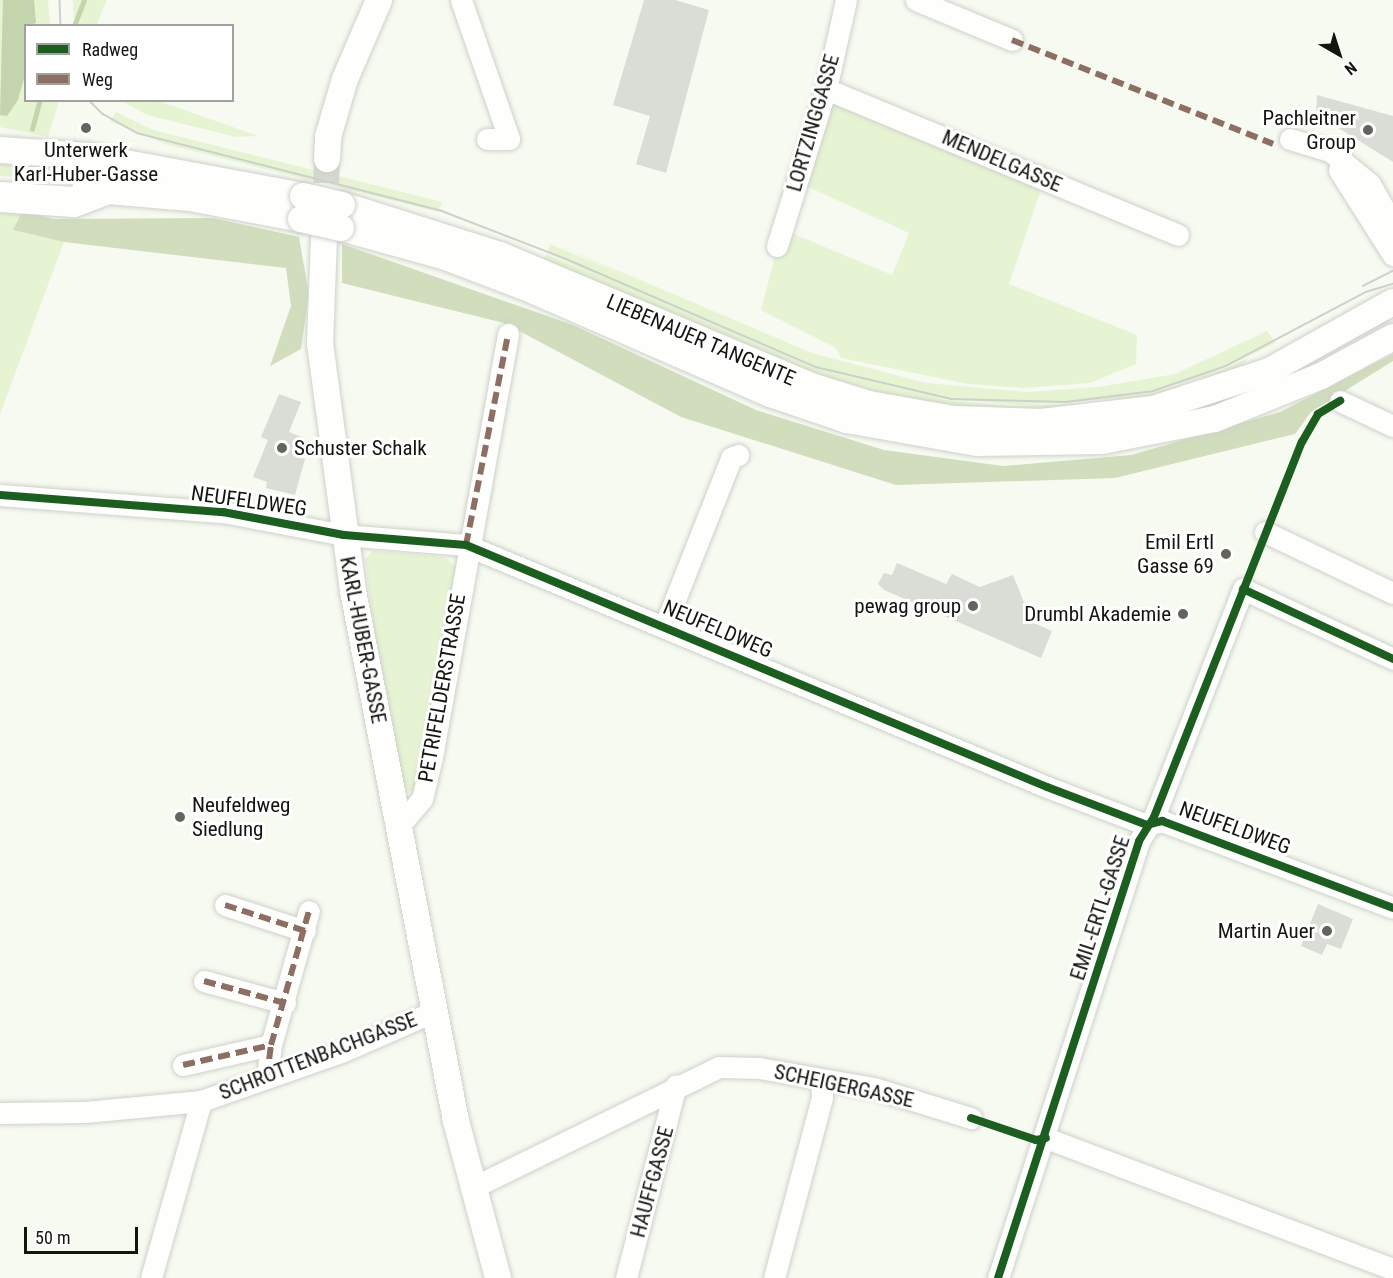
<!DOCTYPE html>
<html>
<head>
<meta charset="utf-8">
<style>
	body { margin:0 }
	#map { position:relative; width:1393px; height:1278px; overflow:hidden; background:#f6faf1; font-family:"Roboto Condensed",sans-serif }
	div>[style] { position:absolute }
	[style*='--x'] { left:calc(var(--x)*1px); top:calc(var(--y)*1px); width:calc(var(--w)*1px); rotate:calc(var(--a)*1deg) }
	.green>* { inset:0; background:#e7f4d3 }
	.forest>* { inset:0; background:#d1ddbc }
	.water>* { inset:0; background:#c4d4ac }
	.stream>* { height:4.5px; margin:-2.25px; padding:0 2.25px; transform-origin:2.25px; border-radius:2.25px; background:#c4d4ac }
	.building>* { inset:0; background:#daddd6 }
	.major-tunnel>* { height:26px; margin-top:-13px; transform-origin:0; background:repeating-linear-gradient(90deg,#d4d8cf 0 26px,transparent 0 39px) }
	.roads { filter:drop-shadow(0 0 2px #ced1ca) drop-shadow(0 0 2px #ced1ca) }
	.minor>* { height:21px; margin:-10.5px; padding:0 10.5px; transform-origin:10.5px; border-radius:10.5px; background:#fefefd }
	.major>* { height:26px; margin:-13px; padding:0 13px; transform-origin:13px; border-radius:13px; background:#fefefd }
	.highway>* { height:30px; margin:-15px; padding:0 15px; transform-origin:15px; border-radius:15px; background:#fefefd }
	.tram>* { height:1.5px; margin:-0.75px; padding:0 0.75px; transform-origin:0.75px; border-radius:0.75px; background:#ced0cc }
	.bridges { filter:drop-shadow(0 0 2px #ced1ca) drop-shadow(0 0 2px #ced1ca) }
	.major-bridge>* { height:26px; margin:-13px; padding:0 13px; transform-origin:13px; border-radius:13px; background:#fefefd }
	.quiet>* { height:6px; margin-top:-3px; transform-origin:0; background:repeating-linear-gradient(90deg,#8d6e63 0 12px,transparent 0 18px) }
	.cycleway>* { height:8px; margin:-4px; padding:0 4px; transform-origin:4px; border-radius:4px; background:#1b5e20 }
	.dots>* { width:16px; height:16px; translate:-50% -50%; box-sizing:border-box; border:3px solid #fff; border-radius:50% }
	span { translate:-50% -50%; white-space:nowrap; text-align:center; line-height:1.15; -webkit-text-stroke:6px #fff; paint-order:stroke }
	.poi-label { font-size:21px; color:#13150f }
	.right { translate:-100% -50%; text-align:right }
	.left { translate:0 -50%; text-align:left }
	.street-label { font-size:21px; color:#13150f }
	.legend { position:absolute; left:24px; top:24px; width:210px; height:78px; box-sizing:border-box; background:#fff; border:2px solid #a1a19f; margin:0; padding:8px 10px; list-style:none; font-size:18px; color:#13150f }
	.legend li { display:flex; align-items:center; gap:12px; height:30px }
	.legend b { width:30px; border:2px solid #a1a19f }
	.north { position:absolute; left:1309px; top:24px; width:60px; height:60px; -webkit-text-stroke:4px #fff; paint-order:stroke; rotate:141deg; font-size:16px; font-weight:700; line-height:24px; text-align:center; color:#13150f }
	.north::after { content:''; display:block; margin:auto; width:21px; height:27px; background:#13150f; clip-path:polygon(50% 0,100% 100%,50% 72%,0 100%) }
	.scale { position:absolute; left:24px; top:1227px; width:114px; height:27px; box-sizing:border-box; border:3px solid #13150f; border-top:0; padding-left:8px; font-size:18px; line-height:21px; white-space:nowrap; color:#13150f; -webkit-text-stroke:4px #fff; paint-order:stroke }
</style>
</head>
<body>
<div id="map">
	<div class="green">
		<div style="clip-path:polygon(0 0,48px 0,50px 25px,26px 26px,26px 100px,59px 101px,48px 137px,0 127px)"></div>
		<div style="clip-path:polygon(73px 0,107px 0,96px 26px,74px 25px)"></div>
		<div style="clip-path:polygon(826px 89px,1045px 178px,1009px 284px,1137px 335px,1136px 364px,1090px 383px,1024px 388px,968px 384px,841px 358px,836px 348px,761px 310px,782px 229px,892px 275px,909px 233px,797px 182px)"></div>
		<div style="clip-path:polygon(122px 101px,159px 101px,258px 136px,236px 137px,147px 115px)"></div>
		<div style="clip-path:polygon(116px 112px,153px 130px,442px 202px,438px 212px,165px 144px,110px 121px)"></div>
		<div style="clip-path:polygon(0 159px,110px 171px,368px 219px,530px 274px,821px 399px,946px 428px,1059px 430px,1155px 416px,1257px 383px,1329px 350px,1385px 316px,1388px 322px,1262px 387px,1157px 420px,1059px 434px,947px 431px,820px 403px,484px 262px,369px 226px,201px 190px,0 176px)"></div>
		<div style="clip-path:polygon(0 207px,23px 210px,14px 230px,64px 242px,0 414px)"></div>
		<div style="clip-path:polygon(553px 243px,812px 353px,926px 383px,1027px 392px,1099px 387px,1175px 374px,1267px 331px,1276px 343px,1204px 377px,1121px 398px,1024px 405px,919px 397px,1009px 406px,1097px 403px,1193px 383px,1248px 358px,1243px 365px,1204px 384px,1149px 399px,1073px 410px,947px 405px,901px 398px,799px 369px,543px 260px,546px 254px,595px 275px,547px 253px,550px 244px,642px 283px)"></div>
		<div style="clip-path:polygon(373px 551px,445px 557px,456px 568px,421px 791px,406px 791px,381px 680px,365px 559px)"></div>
	</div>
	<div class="forest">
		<div style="clip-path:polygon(23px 210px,53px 219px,213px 218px,299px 237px,309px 295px,301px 349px,270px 366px,291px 306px,286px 268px,64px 242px,13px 230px)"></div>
		<div style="clip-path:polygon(342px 244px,573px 325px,756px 410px,884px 450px,1003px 466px,1131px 455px,1280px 412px,1393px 354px,1393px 361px,1311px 412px,1295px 434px,1115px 478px,896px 485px,681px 417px,504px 323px,342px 283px)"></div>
	</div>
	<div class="water">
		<div style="clip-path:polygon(3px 0,34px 0,36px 23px,26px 26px,25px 75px,18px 100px,7px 116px,0 115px)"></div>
	</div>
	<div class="stream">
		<div style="--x:74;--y:26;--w:28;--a:-69"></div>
		<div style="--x:32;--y:129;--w:30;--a:-75"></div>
	</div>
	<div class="building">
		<div style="clip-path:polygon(644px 0,675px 0,709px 10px,666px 173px,636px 164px,650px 116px,613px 105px)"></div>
		<div style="clip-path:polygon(1317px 95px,1393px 116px,1393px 162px,1316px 114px)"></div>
		<div style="clip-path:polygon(279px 394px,301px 402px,289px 432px,304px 438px,296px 456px,305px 459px,295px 495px,266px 488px,267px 482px,253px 477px,268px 440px,261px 437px)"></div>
		<div style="clip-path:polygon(897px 563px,946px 584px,952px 574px,980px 587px,1013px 575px,1032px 622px,1052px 631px,1041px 658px,884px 590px,878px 584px,884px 573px,892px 575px)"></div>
		<div style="clip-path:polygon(1318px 904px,1353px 919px,1341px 949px,1327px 944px,1322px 955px,1301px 946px)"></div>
	</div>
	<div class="major-tunnel">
		<div style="--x:325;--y:222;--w:63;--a:-88.2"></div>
	</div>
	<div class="roads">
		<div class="minor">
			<div style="--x:461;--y:0;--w:147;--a:70.9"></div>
			<div style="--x:509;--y:139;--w:22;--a:180"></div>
			<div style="--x:916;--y:0;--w:104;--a:22.6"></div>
			<div style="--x:826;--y:89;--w:381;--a:22.5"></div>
			<div style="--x:1290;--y:139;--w:42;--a:16.7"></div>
			<div style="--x:1330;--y:151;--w:52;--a:39.5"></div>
			<div style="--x:1370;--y:184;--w:47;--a:60.7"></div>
			<div style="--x:1339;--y:170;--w:101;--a:57.6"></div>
			<div style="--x:777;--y:246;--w:164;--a:-72.7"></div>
			<div style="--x:826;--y:89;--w:91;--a:-77.3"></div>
			<div style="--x:1340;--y:401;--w:59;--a:25.3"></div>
			<div style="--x:0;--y:495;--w:224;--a:4.4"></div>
			<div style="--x:223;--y:512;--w:123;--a:10.8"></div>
			<div style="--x:344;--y:535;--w:122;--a:4.7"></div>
			<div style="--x:466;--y:545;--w:629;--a:22.61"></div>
			<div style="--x:1047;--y:787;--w:107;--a:20.8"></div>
			<div style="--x:1147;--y:825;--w:16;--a:-15"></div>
			<div style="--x:1162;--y:821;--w:247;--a:20.6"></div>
			<div style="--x:1265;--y:532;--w:142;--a:25.5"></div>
			<div style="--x:665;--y:625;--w:180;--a:-68.4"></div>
			<div style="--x:731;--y:458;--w:8;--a:-23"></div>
			<div style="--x:399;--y:826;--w:35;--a:-50"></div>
			<div style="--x:422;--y:799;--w:43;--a:-76.6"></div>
			<div style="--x:432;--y:757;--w:430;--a:-79.8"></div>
			<div style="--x:225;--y:905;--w:84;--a:18"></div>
			<div style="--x:204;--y:981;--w:84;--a:15.2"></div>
			<div style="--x:183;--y:1065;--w:90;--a:-12.8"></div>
			<div style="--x:267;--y:1077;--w:32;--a:-83"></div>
			<div style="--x:271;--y:1045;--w:139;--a:-74.2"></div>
			<div style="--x:0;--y:1113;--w:85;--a:-0.7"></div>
			<div style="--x:85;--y:1112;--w:117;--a:-5.4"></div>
			<div style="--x:201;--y:1101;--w:151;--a:-19.3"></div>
			<div style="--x:344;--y:1051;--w:99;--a:-23.7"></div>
			<div style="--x:1046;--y:1138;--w:371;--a:20.7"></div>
			<div style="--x:472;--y:1188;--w:275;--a:-26.1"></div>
			<div style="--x:719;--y:1067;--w:40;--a:1.4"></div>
			<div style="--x:759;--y:1068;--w:117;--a:9.9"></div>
			<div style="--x:874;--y:1088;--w:102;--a:17.2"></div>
			<div style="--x:151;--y:1278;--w:184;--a:-74.2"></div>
			<div style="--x:626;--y:1278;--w:199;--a:-75.5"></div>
			<div style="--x:774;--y:1278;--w:187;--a:-75.1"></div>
			<div style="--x:822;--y:1097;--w:17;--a:-93"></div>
			<div style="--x:998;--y:1278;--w:459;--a:-72.1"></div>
			<div style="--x:1139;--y:841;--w:28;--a:-58"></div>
			<div style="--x:1154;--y:817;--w:245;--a:-68.7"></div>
			<div style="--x:1243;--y:589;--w:166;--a:25"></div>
		</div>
		<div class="major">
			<div style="--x:0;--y:150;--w:88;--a:3.9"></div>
			<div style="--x:88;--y:156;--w:219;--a:10.5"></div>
			<div style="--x:327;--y:159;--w:22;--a:-87"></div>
			<div style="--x:328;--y:137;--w:60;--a:-73.7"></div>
			<div style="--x:345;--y:79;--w:86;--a:-66.7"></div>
			<div style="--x:85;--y:189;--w:105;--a:4.9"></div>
			<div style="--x:190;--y:198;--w:113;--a:10.7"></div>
			<div style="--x:342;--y:205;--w:166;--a:17.6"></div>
			<div style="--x:500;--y:255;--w:341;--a:22.8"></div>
			<div style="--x:814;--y:387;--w:58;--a:17.2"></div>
			<div style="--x:869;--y:404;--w:86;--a:10"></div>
			<div style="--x:954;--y:419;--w:87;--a:2"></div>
			<div style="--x:1041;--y:422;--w:113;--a:-6.6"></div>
			<div style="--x:1153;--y:409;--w:122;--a:-18.1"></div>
			<div style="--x:1269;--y:371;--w:142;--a:-29.1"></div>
			<div style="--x:341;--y:228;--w:109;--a:15.4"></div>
			<div style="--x:446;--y:257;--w:92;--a:21"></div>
			<div style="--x:532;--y:290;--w:260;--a:23.6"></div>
			<div style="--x:770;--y:394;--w:81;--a:18.7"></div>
			<div style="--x:847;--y:420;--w:133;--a:10"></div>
			<div style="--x:978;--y:443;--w:124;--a:-0.9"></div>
			<div style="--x:1102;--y:441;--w:115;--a:-11"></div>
			<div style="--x:1215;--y:419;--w:114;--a:-22.1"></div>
			<div style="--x:1321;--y:376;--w:82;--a:-28.4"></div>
			<div style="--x:324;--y:239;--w:104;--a:92.2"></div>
			<div style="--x:320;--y:343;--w:250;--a:82.4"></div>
			<div style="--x:353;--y:591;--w:540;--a:79"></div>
			<div style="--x:456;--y:1121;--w:163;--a:75"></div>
		</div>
		<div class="highway">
			<div style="--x:0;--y:197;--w:74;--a:3.9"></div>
			<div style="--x:74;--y:202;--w:33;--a:-21"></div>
		</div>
	</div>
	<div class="tram">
		<div style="--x:60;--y:0;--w:26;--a:88"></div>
		<div style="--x:89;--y:100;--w:20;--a:45"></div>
		<div style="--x:103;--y:114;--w:39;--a:29"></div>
		<div style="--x:137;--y:133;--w:315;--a:14.3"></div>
		<div style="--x:442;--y:211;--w:131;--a:21.1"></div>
		<div style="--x:564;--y:258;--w:275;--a:23.4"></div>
		<div style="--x:816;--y:367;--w:139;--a:13.3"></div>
		<div style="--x:951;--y:399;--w:115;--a:1.5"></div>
		<div style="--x:1066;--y:402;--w:88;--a:-7.2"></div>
		<div style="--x:1153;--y:391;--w:77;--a:-18.9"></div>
		<div style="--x:1226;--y:366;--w:158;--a:-27.9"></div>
		<div style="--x:1366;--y:292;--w:28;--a:-17"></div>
		<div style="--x:1363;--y:286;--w:34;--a:-27"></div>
	</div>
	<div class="bridges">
		<div class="major-bridge">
			<div style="--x:303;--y:196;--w:40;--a:13"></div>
			<div style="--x:301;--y:219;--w:41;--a:12.7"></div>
		</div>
	</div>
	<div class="quiet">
		<div style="--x:1012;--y:40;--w:281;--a:21.7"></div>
		<div style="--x:466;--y:545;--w:215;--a:-78.7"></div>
		<div style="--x:225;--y:905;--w:84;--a:18"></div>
		<div style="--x:204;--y:981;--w:84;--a:15.2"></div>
		<div style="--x:183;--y:1065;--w:90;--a:-12.8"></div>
		<div style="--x:267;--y:1077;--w:32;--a:-83"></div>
		<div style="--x:271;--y:1045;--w:139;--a:-74.2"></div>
	</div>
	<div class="cycleway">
		<div style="--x:0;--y:495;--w:224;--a:4.4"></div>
		<div style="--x:223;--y:512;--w:123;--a:10.8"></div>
		<div style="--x:344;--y:535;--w:122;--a:4.7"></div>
		<div style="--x:466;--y:545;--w:629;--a:22.61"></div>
		<div style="--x:1047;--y:787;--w:107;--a:20.8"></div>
		<div style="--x:1147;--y:825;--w:16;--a:-15"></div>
		<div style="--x:1162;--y:821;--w:247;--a:20.6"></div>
		<div style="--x:1243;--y:589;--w:166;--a:25"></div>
		<div style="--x:971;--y:1118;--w:69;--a:18.7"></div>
		<div style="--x:1036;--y:1140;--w:10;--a:-11"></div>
		<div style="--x:998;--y:1278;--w:459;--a:-72.1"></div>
		<div style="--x:1139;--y:841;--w:28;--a:-58"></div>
		<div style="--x:1154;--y:817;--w:403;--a:-68.5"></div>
		<div style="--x:1302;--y:442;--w:32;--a:-60"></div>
		<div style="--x:1318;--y:414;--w:26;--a:-31"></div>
	</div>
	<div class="dots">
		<div style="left:86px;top:128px;background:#62655e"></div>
		<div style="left:1368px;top:130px;background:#62655e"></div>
		<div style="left:282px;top:448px;background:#62655e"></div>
		<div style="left:1226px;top:554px;background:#62655e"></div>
		<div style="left:973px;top:606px;background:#62655e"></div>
		<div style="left:1183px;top:614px;background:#62655e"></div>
		<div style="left:180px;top:817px;background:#62655e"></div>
		<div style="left:1327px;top:931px;background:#62655e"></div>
	</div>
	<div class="poi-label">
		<span class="right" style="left:1356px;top:130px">Pachleitner<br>Group</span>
		<span style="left:86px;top:162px">Unterwerk<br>Karl-Huber-Gasse</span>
		<span class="left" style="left:294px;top:448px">Schuster Schalk</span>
		<span class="right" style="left:1214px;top:554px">Emil Ertl<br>Gasse 69</span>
		<span class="right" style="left:961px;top:606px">pewag group</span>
		<span class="right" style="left:1171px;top:614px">Drumbl Akademie</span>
		<span class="left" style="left:192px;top:817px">Neufeldweg<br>Siedlung</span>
		<span class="right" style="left:1315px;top:931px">Martin Auer</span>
	</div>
	<div class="street-label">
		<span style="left:813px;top:123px;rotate:-74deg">LORTZINGGASSE</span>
		<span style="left:1002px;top:161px;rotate:23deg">MENDELGASSE</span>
		<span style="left:701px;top:340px;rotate:23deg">LIEBENAUER TANGENTE</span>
		<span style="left:249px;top:501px;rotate:8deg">NEUFELDWEG</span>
		<span style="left:718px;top:629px;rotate:23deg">NEUFELDWEG</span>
		<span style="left:363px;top:640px;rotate:79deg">KARL-HUBER-GASSE</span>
		<span style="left:442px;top:688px;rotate:-80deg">PETRIFELDERSTRASSE</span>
		<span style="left:1235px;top:828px;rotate:20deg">NEUFELDWEG</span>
		<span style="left:1100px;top:908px;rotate:-72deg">EMIL-ERTL-GASSE</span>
		<span style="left:318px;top:1056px;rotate:-21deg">SCHROTTENBACHGASSE</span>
		<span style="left:844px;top:1086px;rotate:12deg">SCHEIGERGASSE</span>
		<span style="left:652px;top:1182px;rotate:-75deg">HAUFFGASSE</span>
	</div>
	<ul class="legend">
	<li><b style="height:8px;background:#1b5e20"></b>Radweg</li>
	<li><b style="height:8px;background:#8d6e63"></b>Weg</li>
	</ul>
	<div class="north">N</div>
	<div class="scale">50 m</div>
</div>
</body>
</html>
